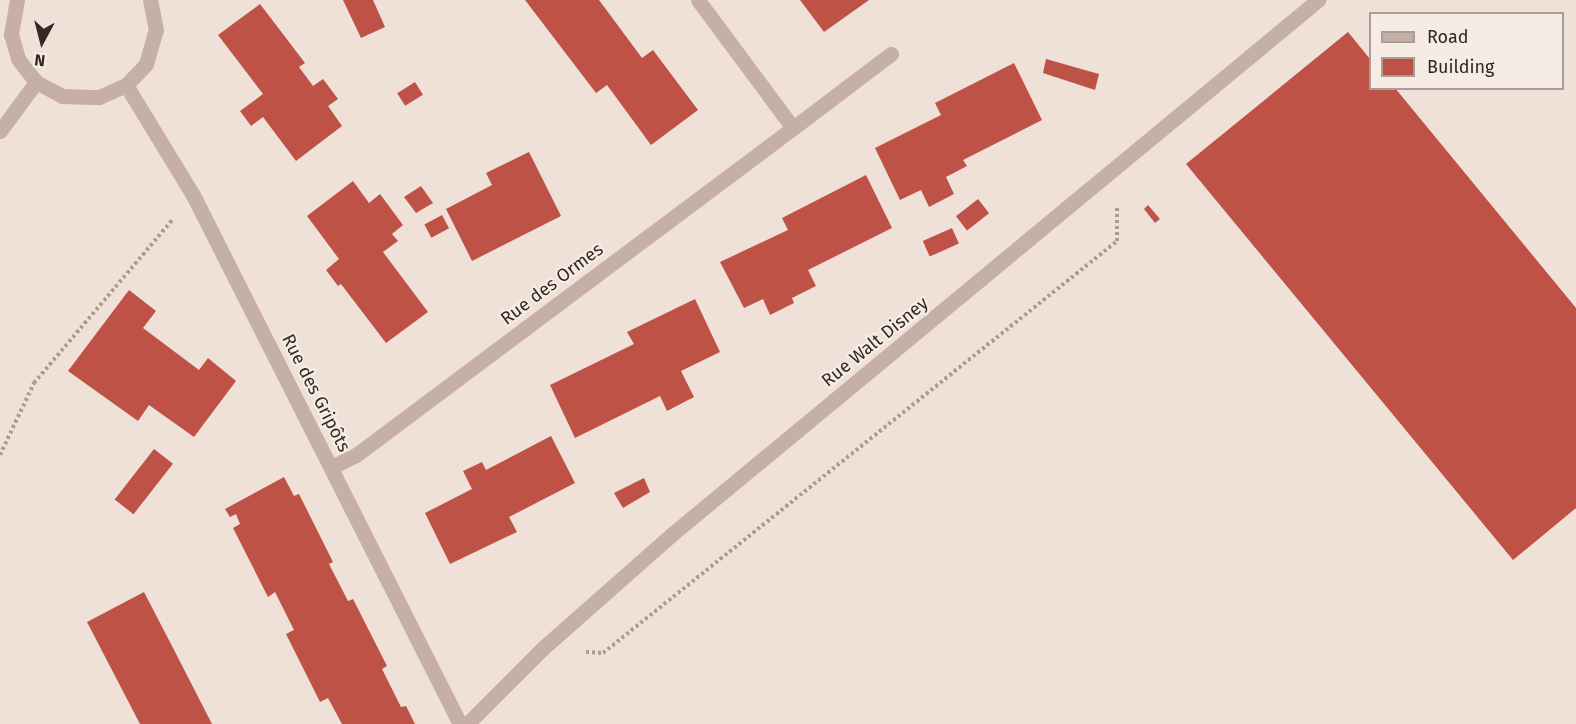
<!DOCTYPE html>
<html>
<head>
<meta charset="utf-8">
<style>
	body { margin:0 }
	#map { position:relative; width:1576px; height:724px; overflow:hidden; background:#efe1d8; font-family:"Fira Sans",sans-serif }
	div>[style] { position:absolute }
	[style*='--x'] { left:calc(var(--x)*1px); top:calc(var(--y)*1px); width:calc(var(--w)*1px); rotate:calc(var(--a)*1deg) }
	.building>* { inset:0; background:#bf5247; transform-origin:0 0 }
	.path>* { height:4px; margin-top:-2px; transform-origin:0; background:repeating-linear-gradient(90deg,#b29990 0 3px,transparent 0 6px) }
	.service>* { height:15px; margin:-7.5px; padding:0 7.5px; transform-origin:7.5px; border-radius:7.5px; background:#c6afa5 }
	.minor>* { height:15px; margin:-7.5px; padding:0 7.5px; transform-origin:7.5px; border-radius:7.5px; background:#c6afa5 }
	span { translate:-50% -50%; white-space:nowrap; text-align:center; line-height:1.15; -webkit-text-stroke:4.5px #f7ece4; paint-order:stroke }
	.street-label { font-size:18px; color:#322826 }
	.legend { position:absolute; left:1369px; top:12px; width:195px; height:78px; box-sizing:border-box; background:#f7ece4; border:2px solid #a89e98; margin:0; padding:8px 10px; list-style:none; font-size:18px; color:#322826 }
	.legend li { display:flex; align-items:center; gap:12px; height:30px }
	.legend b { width:30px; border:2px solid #a89e98 }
	.north { position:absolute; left:12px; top:12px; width:60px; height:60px; -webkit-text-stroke:4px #f7ece4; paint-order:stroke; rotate:187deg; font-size:16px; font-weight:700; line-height:24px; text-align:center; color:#322826 }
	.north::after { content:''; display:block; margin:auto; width:21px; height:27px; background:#322826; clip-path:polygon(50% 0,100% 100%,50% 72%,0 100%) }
</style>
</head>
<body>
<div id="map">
	<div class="building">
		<div style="clip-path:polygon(343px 0,373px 0,385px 27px,361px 38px)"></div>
		<div style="clip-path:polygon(525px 0,599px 0,642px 58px,653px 50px,698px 110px,651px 145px,607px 85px,596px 93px)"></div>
		<div style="clip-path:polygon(800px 0,869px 0,824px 32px)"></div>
		<div style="clip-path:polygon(260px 4px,305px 63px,299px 67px,313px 86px,323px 79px,338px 99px,328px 106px,342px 126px,296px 161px,263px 117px,251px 126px,240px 111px,263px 94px,218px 35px)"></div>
		<div style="clip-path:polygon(1348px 32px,1370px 59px,1370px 88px,1395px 88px,1576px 308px,1576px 508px,1513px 560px,1186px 164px)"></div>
		<div style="clip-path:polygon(1046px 59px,1099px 74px,1095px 90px,1043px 73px)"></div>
		<div style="clip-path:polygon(1014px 63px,1042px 120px,963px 160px,967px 166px,946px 177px,954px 194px,929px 207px,921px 190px,900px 200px,875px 148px,941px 115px,935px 103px)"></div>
		<div style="left:415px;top:82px;width:15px;height:21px;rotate:58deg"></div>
		<div style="clip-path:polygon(529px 152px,561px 216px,472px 261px,446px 209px,492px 185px,486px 173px)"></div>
		<div style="clip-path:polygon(866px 175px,892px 228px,808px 270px,816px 286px,792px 298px,794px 303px,770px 315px,763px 299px,744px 308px,720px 262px,788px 230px,782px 218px)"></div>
		<div style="clip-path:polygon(353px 181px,369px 203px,380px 194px,403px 225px,392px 234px,398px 241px,383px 252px,428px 312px,386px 343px,341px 284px,338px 286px,326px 270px,339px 259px,307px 216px)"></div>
		<div style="clip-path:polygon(421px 186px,433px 203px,416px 213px,404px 197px)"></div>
		<div style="left:978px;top:199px;width:18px;height:28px;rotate:52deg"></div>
		<div style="clip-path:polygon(1148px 205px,1160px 219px,1155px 223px,1144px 209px)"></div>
		<div style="left:442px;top:215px;width:15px;height:20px;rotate:62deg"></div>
		<div style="left:952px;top:228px;width:17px;height:32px;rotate:66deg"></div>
		<div style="clip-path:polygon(129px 290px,156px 311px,143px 328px,199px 370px,208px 358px,236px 381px,194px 437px,149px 405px,138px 421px,68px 371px)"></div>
		<div style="clip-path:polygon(695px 299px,720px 352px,681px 371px,694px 397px,667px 411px,660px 396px,575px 438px,550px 385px,634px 344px,627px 332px)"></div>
		<div style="clip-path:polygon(551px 436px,575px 483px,509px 517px,517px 532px,450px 564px,425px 513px,472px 489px,463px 471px,482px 462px,486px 470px)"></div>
		<div style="left:154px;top:449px;width:24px;height:64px;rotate:38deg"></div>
		<div style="clip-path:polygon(284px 477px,294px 496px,299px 494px,333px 562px,329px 564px,348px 601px,353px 599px,387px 666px,382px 669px,401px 707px,406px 706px,415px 724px,342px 724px,328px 698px,320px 702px,286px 634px,294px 630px,275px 592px,268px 597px,233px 528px,240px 524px,236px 514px,230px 517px,225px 509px)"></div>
		<div style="clip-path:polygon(644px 478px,650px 492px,623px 508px,614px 493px)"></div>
		<div style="clip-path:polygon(144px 592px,172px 646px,212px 724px,140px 724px,87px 622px)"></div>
	</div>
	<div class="path">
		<div style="--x:0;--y:455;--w:80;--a:-64.7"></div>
		<div style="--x:34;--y:383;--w:214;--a:-49.7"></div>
		<div style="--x:586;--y:652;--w:17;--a:3"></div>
		<div style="--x:603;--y:653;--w:659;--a:-38.71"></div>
		<div style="--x:1117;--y:241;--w:34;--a:-90"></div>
	</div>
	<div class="service">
		<div style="--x:0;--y:131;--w:61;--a:-53.7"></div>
	</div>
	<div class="minor">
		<div style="--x:17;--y:0;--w:35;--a:100"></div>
		<div style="--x:11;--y:34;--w:26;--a:74"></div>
		<div style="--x:18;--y:59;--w:29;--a:52"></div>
		<div style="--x:36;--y:82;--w:30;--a:28"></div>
		<div style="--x:62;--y:96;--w:37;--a:2"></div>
		<div style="--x:99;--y:97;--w:30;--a:-24"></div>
		<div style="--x:126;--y:85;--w:29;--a:-46"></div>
		<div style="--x:146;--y:64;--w:35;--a:-74"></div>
		<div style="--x:156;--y:30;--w:31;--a:-101"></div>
		<div style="--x:126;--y:85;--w:129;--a:58.7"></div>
		<div style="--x:193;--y:195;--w:593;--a:63.22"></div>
		<div style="--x:793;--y:128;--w:123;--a:-37.1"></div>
		<div style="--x:332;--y:467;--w:27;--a:-27"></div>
		<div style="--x:356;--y:455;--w:546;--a:-36.81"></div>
		<div style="--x:793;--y:128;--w:159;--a:-126.6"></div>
		<div style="--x:467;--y:724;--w:107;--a:-45"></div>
		<div style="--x:543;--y:648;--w:171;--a:-41.4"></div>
		<div style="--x:671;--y:535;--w:840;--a:-39.59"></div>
	</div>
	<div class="street-label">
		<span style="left:552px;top:284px;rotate:-37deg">Rue des Ormes</span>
		<span style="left:875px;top:342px;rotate:-39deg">Rue Walt Disney</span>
		<span style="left:316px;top:393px;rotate:63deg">Rue des Gripôts</span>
	</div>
	<ul class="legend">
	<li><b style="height:8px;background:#c6afa5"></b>Road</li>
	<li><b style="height:16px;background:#bf5247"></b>Building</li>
	</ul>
	<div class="north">N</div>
</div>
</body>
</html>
